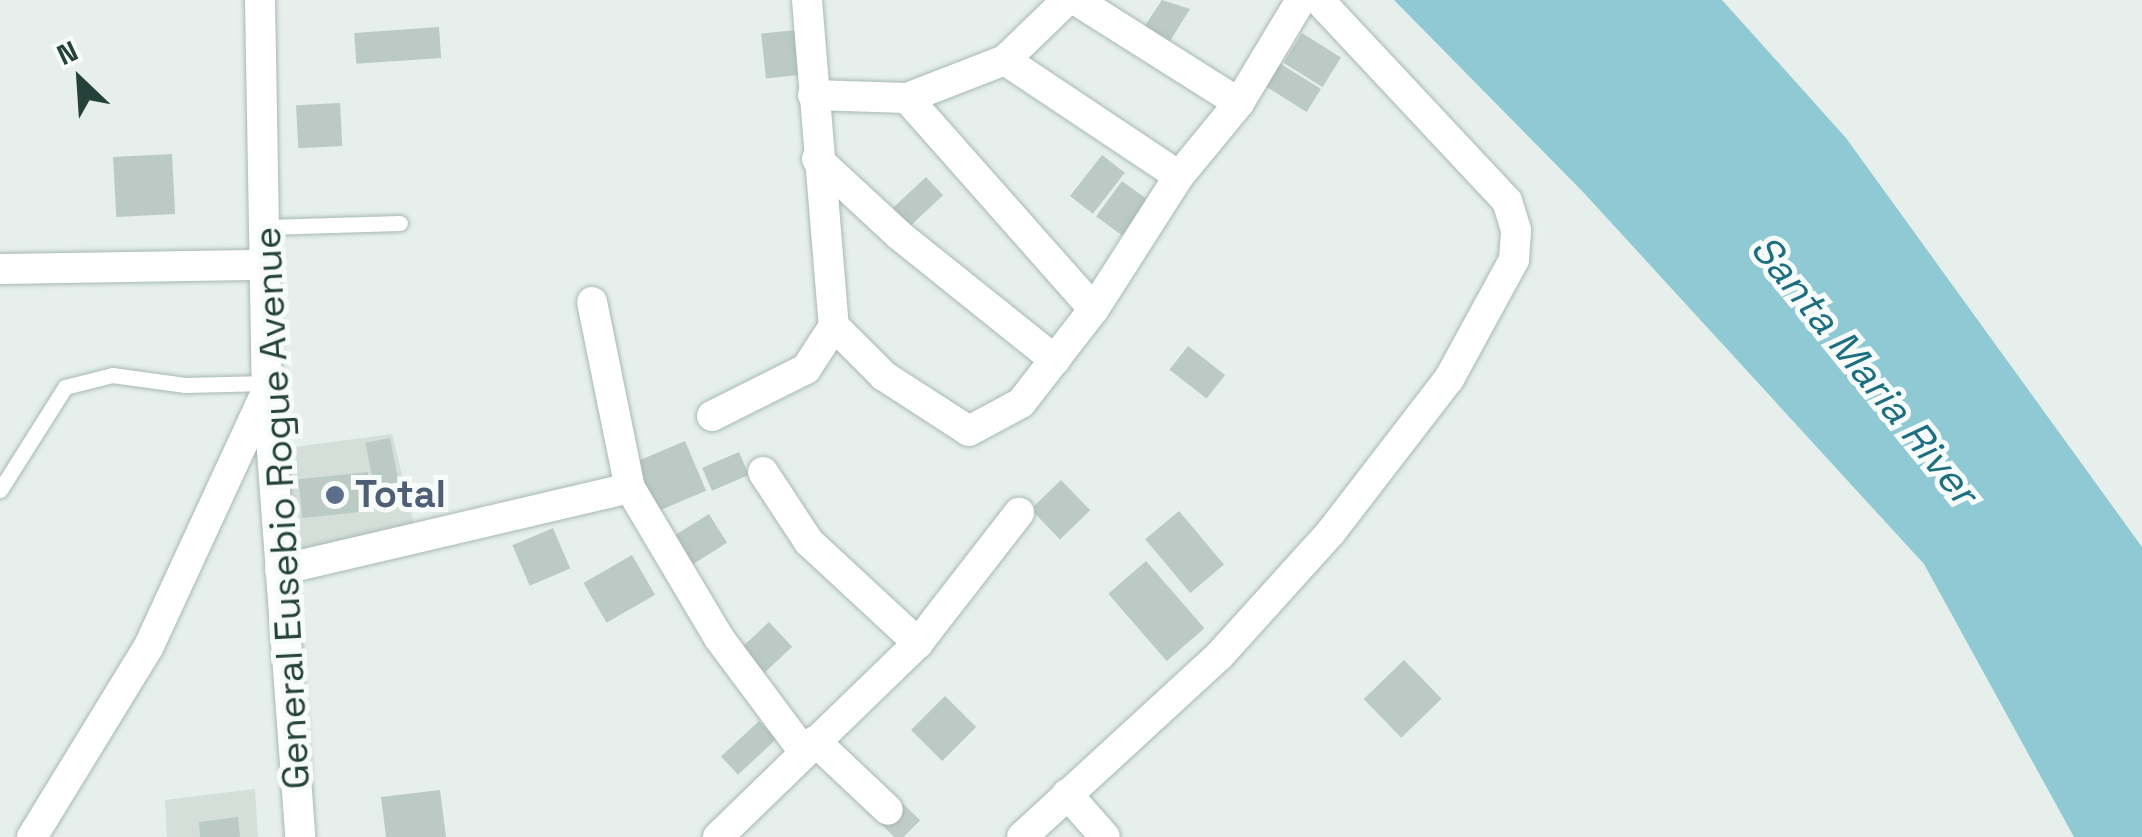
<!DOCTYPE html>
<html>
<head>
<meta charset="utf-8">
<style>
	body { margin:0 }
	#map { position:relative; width:2142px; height:837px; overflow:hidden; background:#e6efeb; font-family:"Space Grotesk",sans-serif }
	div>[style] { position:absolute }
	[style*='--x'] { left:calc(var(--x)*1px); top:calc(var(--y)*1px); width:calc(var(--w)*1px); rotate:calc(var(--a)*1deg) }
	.built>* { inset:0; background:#d4dfda }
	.water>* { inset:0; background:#8ec9d4 }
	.building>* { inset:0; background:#bbcac4; transform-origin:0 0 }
	.minor-tunnel>* { height:30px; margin-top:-15px; transform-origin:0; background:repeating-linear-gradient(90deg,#bfccc8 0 30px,transparent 0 45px) }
	.roads { filter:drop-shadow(0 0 2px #a8b8b2) drop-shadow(0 0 2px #a8b8b2) }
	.service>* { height:15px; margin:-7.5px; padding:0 7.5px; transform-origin:7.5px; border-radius:7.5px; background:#fff }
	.minor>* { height:30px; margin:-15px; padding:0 15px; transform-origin:15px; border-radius:15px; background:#fff }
	.secondary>* { height:30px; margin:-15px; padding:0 15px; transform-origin:15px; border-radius:15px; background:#fff }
	.dots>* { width:28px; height:28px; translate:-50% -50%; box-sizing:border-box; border:5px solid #f7fbf9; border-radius:50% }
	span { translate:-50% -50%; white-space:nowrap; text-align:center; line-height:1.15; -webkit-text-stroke:10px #f7fbf9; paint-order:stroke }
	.service-label { font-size:38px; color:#4e5e75; font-weight:700 }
	.left { translate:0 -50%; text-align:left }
	.street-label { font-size:38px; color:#24423a }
	.water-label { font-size:40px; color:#1c6f80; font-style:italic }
	.north { position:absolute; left:30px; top:30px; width:100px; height:100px; -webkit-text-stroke:8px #f7fbf9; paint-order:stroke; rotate:335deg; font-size:28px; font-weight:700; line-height:40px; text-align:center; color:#24423a }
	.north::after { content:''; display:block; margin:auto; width:35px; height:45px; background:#24423a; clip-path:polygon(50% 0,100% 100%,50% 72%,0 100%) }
</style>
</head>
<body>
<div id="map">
	<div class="built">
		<div style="clip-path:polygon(392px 434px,414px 524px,292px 553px,287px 448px)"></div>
		<div style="clip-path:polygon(255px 789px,258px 837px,167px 837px,165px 800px)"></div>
	</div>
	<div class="water">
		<div style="clip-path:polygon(1394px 0,1722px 0,1846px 138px,2142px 547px,2142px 837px,2074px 837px,1924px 564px,1584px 193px)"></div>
	</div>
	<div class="building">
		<div style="clip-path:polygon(1162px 0,1190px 9px,1165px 49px,1140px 33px)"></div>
		<div style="left:439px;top:27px;width:31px;height:85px;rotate:86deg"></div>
		<div style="left:796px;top:30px;width:45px;height:35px;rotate:84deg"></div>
		<div style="left:1302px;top:33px;width:46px;height:35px;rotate:32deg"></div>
		<div style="left:1276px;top:61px;width:53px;height:27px;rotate:32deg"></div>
		<div style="left:340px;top:103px;width:43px;height:44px;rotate:87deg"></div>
		<div style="left:172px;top:154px;width:60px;height:59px;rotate:87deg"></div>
		<div style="left:1102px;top:155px;width:29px;height:52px;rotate:38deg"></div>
		<div style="left:926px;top:177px;width:25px;height:49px;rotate:47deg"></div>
		<div style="left:1122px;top:181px;width:37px;height:44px;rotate:36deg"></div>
		<div style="left:1188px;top:346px;width:47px;height:30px;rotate:38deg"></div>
		<div style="left:390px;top:438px;width:68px;height:25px;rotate:79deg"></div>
		<div style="left:685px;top:441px;width:54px;height:55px;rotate:67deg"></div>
		<div style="left:739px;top:452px;width:25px;height:40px;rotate:67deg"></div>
		<div style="left:368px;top:472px;width:39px;height:70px;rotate:84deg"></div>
		<div style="left:1061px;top:480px;width:42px;height:42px;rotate:46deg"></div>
		<div style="left:1179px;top:511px;width:70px;height:44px;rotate:50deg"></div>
		<div style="left:709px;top:514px;width:34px;height:52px;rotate:58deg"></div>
		<div style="left:553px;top:528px;width:44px;height:44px;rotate:67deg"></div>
		<div style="left:632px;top:555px;width:46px;height:56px;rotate:60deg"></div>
		<div style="left:1146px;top:561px;width:89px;height:50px;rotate:49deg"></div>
		<div style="left:769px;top:622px;width:34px;height:38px;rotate:47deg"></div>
		<div style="left:1404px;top:660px;width:54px;height:56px;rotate:46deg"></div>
		<div style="left:945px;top:696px;width:44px;height:48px;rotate:45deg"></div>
		<div style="left:759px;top:721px;width:25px;height:52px;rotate:47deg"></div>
		<div style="clip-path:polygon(440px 790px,446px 837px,386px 837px,381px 797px)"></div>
		<div style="clip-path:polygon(238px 817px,240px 837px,200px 837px,199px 822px)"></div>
	</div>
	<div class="minor-tunnel">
		<div style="--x:888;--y:810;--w:39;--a:44"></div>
	</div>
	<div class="roads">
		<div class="service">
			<div style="--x:266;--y:227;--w:134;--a:-1.7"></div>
			<div style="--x:0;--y:490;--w:122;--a:-57.7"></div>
			<div style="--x:65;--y:387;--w:49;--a:-14.3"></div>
			<div style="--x:112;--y:375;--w:74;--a:7.8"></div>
			<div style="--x:185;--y:385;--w:82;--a:-1.4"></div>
		</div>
		<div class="minor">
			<div style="--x:807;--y:0;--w:327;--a:85.3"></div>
			<div style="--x:834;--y:326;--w:71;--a:45"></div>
			<div style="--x:884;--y:376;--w:101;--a:32.9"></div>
			<div style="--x:969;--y:431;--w:59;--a:-28.3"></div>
			<div style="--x:1021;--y:403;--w:119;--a:-52.2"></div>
			<div style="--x:1094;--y:309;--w:158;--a:-57.4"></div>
			<div style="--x:1179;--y:176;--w:94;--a:-50.6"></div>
			<div style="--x:1239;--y:103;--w:120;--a:-59"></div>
			<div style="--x:1067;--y:0;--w:86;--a:135.9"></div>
			<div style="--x:1005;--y:60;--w:105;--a:158.8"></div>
			<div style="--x:907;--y:98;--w:282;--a:48.5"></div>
			<div style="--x:1076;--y:0;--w:193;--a:32.3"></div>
			<div style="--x:1005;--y:60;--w:209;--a:33.7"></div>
			<div style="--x:813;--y:95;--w:94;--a:1.8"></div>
			<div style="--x:817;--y:159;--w:112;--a:42.8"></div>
			<div style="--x:899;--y:235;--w:200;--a:38.7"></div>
			<div style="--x:0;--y:269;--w:266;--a:-0.9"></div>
			<div style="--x:592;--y:302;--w:190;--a:78.5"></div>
			<div style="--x:712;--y:416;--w:105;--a:-26.6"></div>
			<div style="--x:806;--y:369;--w:51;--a:-56.9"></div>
			<div style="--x:763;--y:472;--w:84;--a:56.7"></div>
			<div style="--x:809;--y:542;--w:149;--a:42.8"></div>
			<div style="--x:280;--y:570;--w:359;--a:-13.2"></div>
			<div style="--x:630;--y:488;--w:174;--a:59.3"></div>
			<div style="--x:719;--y:638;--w:142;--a:53.3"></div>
			<div style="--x:815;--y:741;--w:100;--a:43.4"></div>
			<div style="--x:1067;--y:794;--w:57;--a:48.5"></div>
			<div style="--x:32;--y:837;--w:222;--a:-58.5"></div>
			<div style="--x:148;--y:648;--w:283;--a:-65.2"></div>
			<div style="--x:718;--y:837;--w:279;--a:-44.1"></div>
			<div style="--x:918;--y:643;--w:165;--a:-52.2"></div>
			<div style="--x:1022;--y:837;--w:268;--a:-42.6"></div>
			<div style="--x:1219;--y:656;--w:167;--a:-47.9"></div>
			<div style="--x:1331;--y:532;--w:193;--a:-52.4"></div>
			<div style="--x:1449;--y:379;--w:136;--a:-61.4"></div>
			<div style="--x:1514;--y:260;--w:30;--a:-86"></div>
			<div style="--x:1516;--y:230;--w:30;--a:-107"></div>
			<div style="--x:1507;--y:201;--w:275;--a:-133.1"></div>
		</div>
		<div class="secondary">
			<div style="--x:260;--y:0;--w:383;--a:89"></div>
			<div style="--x:267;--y:383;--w:455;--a:85.8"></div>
		</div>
	</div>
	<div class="dots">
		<div style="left:335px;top:495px;background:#5c6f8a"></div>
	</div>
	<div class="service-label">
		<span class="left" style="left:355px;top:495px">Total</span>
	</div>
	<div class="street-label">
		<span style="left:282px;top:508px;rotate:-93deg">General Eusebio Rogue Avenue</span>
	</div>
	<div class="water-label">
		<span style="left:1864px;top:370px;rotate:51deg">Santa Maria River</span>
	</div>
	<div class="north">N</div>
</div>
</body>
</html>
